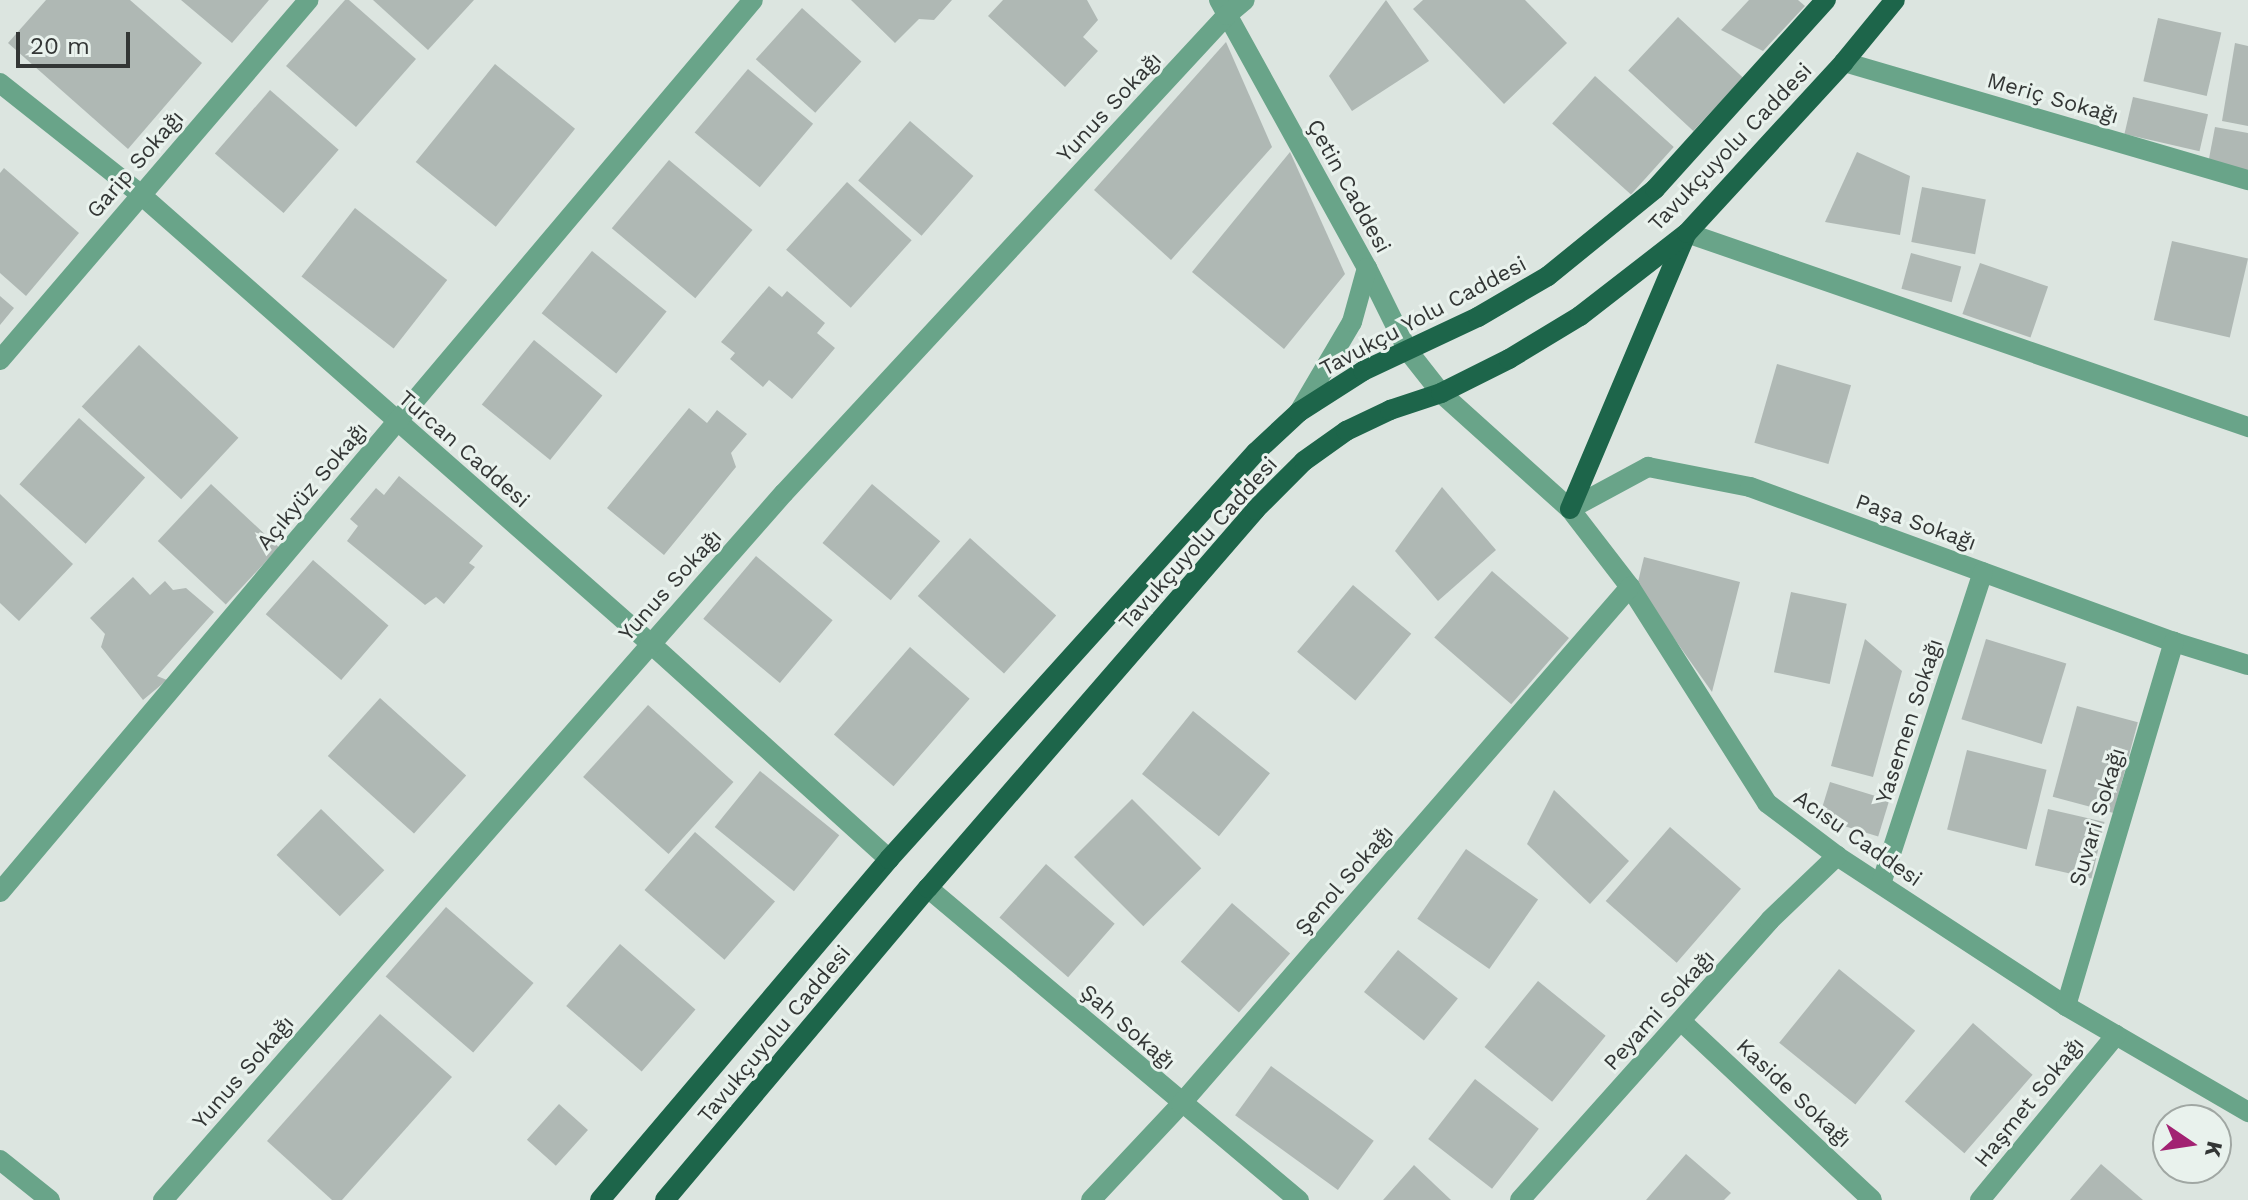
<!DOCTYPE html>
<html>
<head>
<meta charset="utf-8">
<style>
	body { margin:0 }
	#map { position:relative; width:2248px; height:1200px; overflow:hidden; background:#dce5e0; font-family:"Work Sans",sans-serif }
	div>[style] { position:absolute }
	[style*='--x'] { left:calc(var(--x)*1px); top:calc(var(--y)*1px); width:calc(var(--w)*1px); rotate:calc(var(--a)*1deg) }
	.building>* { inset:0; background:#afb8b4; transform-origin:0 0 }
	.minor>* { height:20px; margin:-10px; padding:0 10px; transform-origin:10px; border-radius:10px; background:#69a489 }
	.major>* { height:20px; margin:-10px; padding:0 10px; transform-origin:10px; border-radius:10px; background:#1d654a }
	span { translate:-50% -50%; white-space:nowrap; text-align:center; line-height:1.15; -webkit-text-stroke:6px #e9f2ed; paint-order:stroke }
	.street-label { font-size:22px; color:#333635 }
	.north { position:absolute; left:2152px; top:1104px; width:80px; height:80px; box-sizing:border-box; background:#e9f2ed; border:2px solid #a0a7a3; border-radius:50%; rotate:103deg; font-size:22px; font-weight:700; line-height:32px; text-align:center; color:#333635 }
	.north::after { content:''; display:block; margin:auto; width:28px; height:36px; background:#a22272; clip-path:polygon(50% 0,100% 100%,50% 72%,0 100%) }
	.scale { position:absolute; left:16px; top:32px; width:114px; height:36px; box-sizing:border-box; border:4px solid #333635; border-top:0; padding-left:10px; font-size:24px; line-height:28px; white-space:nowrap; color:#333635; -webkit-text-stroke:6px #e9f2ed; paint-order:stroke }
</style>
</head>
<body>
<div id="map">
	<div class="building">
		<div style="clip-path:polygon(46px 0,130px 0,202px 63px,128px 149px,8px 43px)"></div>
		<div style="clip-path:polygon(181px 0,269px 0,232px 43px)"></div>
		<div style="clip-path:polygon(345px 0,349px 0,416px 59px,356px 127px,286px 66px)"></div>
		<div style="clip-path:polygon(373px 0,474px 0,428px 50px)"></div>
		<div style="clip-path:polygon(851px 0,952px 0,934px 20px,919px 19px,895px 43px)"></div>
		<div style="clip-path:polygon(1003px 0,1087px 0,1098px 20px,1083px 37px,1098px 51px,1065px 87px,988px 16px)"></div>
		<div style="clip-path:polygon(1386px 0,1429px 61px,1352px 111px,1329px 76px)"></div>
		<div style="clip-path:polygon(1423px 0,1525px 0,1567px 43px,1504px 104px,1413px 9px)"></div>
		<div style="clip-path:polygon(1749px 0,1798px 0,1805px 6px,1763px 51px,1721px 30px)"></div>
		<div style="left:802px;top:8px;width:80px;height:69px;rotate:42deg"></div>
		<div style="left:1678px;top:17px;width:89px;height:73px;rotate:43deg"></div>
		<div style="left:2158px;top:18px;width:65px;height:65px;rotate:13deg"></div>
		<div style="clip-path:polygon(1226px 42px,1272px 147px,1171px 260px,1094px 190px)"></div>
		<div style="clip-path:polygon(2235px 43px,2248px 46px,2248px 126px,2222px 121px)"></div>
		<div style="left:495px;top:64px;width:103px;height:126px;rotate:39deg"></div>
		<div style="left:748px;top:69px;width:85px;height:83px;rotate:40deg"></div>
		<div style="left:1595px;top:76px;width:106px;height:64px;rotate:42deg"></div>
		<div style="left:270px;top:90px;width:91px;height:84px;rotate:41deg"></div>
		<div style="left:2133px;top:97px;width:77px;height:38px;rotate:13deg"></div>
		<div style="left:910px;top:121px;width:84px;height:79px;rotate:41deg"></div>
		<div style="clip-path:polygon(2215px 127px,2248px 133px,2248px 171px,2208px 164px)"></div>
		<div style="clip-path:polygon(1290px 152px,1345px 274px,1284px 349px,1192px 272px)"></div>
		<div style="clip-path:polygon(1857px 152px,1910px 176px,1900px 235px,1825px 222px)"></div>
		<div style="left:669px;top:160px;width:109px;height:89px;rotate:40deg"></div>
		<div style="clip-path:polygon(4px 168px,79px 233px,26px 296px,0 273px,0 173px)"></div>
		<div style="left:847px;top:182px;width:87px;height:91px;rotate:42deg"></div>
		<div style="left:1922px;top:187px;width:65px;height:56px;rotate:11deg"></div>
		<div style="left:355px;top:208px;width:117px;height:87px;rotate:38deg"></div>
		<div style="left:2172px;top:241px;width:78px;height:81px;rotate:13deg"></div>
		<div style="left:592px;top:251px;width:96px;height:80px;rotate:39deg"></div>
		<div style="left:1911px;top:253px;width:52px;height:37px;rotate:15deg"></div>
		<div style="left:1980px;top:263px;width:72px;height:54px;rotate:19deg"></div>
		<div style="clip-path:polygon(769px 286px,782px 297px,787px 291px,825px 323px,817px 333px,835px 348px,792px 399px,769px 380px,763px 387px,730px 359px,735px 353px,721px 342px)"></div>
		<div style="clip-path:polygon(0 296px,14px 308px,0 325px)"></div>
		<div style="left:534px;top:340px;width:88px;height:83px;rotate:39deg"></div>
		<div style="left:139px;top:345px;width:136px;height:84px;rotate:43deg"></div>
		<div style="left:1777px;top:364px;width:77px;height:82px;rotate:16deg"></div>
		<div style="clip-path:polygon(689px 408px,707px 423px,717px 410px,747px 434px,731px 453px,736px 467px,664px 555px,607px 508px)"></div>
		<div style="left:79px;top:418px;width:89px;height:89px;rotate:42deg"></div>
		<div style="clip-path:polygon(399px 476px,483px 546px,469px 563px,475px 567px,444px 604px,436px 597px,425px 605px,347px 541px,358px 526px,350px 519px,376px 488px,384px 495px)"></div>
		<div style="left:211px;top:484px;width:93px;height:78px;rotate:43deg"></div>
		<div style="left:872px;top:484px;width:89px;height:77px;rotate:40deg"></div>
		<div style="clip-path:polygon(1442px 487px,1496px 550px,1438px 601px,1395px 551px)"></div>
		<div style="clip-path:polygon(0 494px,73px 564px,19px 621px,0 603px)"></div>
		<div style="left:970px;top:538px;width:116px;height:78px;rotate:42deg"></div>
		<div style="left:756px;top:556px;width:100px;height:82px;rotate:40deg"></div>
		<div style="clip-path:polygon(1644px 557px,1740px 582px,1712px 692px,1637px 586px)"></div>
		<div style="left:313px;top:560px;width:100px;height:72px;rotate:41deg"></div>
		<div style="left:1492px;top:571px;width:102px;height:88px;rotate:41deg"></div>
		<div style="clip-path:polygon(133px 577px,150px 595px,165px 581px,173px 590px,186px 588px,214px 612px,157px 676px,167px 680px,143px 700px,101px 647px,105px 634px,90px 618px)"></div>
		<div style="left:1353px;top:585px;width:76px;height:87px;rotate:40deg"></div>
		<div style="left:1791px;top:592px;width:57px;height:82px;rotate:12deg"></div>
		<div style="clip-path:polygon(1865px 639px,1902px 671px,1873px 777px,1831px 766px)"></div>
		<div style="left:1986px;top:639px;width:84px;height:84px;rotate:17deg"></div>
		<div style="left:910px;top:647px;width:79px;height:116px;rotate:41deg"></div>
		<div style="left:380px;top:698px;width:116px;height:78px;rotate:42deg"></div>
		<div style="left:648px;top:705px;width:115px;height:97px;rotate:42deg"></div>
		<div style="left:2077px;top:706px;width:63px;height:94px;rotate:15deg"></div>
		<div style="left:1193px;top:711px;width:99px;height:81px;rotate:39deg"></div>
		<div style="left:1967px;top:750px;width:82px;height:82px;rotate:14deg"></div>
		<div style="left:760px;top:771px;width:102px;height:72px;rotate:39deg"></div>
		<div style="left:1830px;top:782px;width:62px;height:38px;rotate:17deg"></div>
		<div style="clip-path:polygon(1554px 790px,1629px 861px,1590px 904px,1527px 844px)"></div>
		<div style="left:1132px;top:799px;width:98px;height:82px;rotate:45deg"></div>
		<div style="left:321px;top:809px;width:88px;height:64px;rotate:44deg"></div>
		<div style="left:2048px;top:809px;width:58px;height:58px;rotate:13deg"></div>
		<div style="left:1670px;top:827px;width:94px;height:98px;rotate:41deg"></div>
		<div style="left:695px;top:832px;width:106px;height:77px;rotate:41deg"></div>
		<div style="left:1466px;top:849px;width:88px;height:85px;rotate:35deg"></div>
		<div style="left:1046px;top:864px;width:91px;height:71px;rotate:41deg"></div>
		<div style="left:1232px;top:903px;width:77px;height:78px;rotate:41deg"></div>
		<div style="left:446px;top:907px;width:116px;height:92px;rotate:41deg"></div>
		<div style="left:620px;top:944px;width:100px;height:82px;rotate:41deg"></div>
		<div style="left:1398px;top:950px;width:77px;height:54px;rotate:39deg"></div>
		<div style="left:1839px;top:969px;width:98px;height:95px;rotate:39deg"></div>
		<div style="left:1538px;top:981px;width:87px;height:85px;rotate:39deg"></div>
		<div style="clip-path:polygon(380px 1014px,452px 1077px,342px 1200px,332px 1200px,267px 1141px)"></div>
		<div style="left:1973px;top:1023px;width:79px;height:104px;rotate:41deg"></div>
		<div style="left:1271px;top:1066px;width:127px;height:61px;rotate:36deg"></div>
		<div style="left:1475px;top:1079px;width:81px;height:76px;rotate:38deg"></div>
		<div style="left:559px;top:1104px;width:39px;height:48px;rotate:42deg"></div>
		<div style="clip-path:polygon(1686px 1154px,1731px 1193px,1724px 1200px,1646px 1200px)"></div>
		<div style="clip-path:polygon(2101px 1164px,2143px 1200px,2070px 1200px)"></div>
		<div style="clip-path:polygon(1414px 1165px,1451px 1200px,1383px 1200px)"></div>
	</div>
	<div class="minor">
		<div style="--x:1219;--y:0;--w:306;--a:61.1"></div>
		<div style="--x:1367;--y:268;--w:93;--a:63.7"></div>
		<div style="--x:1408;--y:351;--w:53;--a:51.8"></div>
		<div style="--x:1441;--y:393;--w:173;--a:42"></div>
		<div style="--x:1570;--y:509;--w:98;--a:52.4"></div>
		<div style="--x:1630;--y:587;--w:256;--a:57.6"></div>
		<div style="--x:1767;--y:803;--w:88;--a:37.1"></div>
		<div style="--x:1837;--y:856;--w:274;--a:33.2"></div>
		<div style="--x:2066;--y:1006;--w:211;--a:30.2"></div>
		<div style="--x:1844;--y:62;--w:421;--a:16.3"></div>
		<div style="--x:0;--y:83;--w:179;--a:38.4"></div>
		<div style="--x:140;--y:194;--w:681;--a:41.37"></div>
		<div style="--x:651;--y:644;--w:321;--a:42.1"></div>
		<div style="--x:1687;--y:233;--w:594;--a:19.08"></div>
		<div style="--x:0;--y:360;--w:474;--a:-49.4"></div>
		<div style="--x:1299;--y:412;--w:104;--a:-59.5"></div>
		<div style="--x:1352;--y:322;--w:56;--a:-74.5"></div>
		<div style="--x:1570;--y:509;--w:89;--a:-28.3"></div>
		<div style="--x:1648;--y:467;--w:104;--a:11.1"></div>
		<div style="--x:1750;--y:487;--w:451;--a:20.1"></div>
		<div style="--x:2174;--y:642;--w:77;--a:17.3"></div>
		<div style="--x:1881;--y:884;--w:328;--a:-71.9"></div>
		<div style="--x:928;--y:888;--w:485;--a:40.1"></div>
		<div style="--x:0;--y:892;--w:1167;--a:-49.83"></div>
		<div style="--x:2066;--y:1006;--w:380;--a:-73.5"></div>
		<div style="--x:1682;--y:1022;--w:260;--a:43.1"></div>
		<div style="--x:0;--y:1160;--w:64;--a:38.7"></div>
		<div style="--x:163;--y:1200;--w:941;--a:-48.71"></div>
		<div style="--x:784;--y:493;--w:652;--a:-47.18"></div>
		<div style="--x:1227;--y:15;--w:23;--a:-40"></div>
		<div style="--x:1091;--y:1200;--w:132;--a:-46.8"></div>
		<div style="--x:1181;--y:1104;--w:685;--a:-49.03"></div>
		<div style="--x:1520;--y:1200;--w:375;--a:-48.2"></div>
		<div style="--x:1770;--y:920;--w:93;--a:-43.7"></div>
		<div style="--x:1980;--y:1200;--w:214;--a:-50.5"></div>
	</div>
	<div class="major">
		<div style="--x:1570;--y:509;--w:295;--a:-67.1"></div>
		<div style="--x:600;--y:1200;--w:447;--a:-49.7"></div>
		<div style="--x:889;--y:859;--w:548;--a:-47.96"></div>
		<div style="--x:1256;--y:452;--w:59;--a:-42.9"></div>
		<div style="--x:1299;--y:412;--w:76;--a:-32.6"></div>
		<div style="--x:1363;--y:371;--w:127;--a:-25.2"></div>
		<div style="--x:1478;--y:317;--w:81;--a:-30.4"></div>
		<div style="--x:1548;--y:276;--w:138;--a:-39.1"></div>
		<div style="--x:1655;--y:189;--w:255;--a:-47.9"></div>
		<div style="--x:665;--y:1200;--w:408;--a:-49.9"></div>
		<div style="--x:928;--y:888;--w:500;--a:-49.1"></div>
		<div style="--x:1255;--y:510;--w:69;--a:-45"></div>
		<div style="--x:1304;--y:461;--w:52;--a:-35.5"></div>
		<div style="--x:1346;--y:431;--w:49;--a:-25.5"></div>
		<div style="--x:1390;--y:410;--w:54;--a:-18.4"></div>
		<div style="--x:1441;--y:393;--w:76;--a:-26.6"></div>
		<div style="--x:1509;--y:359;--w:83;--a:-31.2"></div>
		<div style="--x:1580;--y:316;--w:135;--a:-37.8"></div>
		<div style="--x:1687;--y:233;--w:232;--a:-47.4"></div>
		<div style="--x:1844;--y:62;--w:80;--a:-50.6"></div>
	</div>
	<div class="street-label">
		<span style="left:2053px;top:98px;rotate:16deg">Meriç Sokağı</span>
		<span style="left:1109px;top:107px;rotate:-47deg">Yunus Sokağı</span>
		<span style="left:1730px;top:147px;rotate:-46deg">Tavukçuyolu Caddesi</span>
		<span style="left:135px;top:164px;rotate:-49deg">Garip Sokağı</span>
		<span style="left:1349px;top:186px;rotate:61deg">Çetin Caddesi</span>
		<span style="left:1423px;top:316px;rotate:-28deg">Tavukçu Yolu Caddesi</span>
		<span style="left:464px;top:449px;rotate:41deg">Turcan Caddesi</span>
		<span style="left:312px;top:486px;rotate:-50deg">Açıkyüz Sokağı</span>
		<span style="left:1916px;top:522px;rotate:20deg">Paşa Sokağı</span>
		<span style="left:1198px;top:543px;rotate:-48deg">Tavukçuyolu Caddesi</span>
		<span style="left:670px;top:585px;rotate:-48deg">Yunus Sokağı</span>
		<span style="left:1909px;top:721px;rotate:-72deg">Yasemen Sokağı</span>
		<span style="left:2097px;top:817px;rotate:-73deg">Suvari Sokağı</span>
		<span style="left:1858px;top:838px;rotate:35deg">Acısu Caddesi</span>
		<span style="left:1344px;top:880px;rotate:-49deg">Şenol Sokağı</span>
		<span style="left:1659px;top:1010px;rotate:-48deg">Peyami Sokağı</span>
		<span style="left:1128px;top:1027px;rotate:41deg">Şah Sokağı</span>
		<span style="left:774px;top:1034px;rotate:-50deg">Tavukçuyolu Caddesi</span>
		<span style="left:243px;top:1072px;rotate:-49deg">Yunus Sokağı</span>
		<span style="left:1794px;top:1093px;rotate:43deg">Kaside Sokağı</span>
		<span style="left:2029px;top:1102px;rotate:-51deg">Haşmet Sokağı</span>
	</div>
	<div class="north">K</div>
	<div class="scale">20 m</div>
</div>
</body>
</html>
